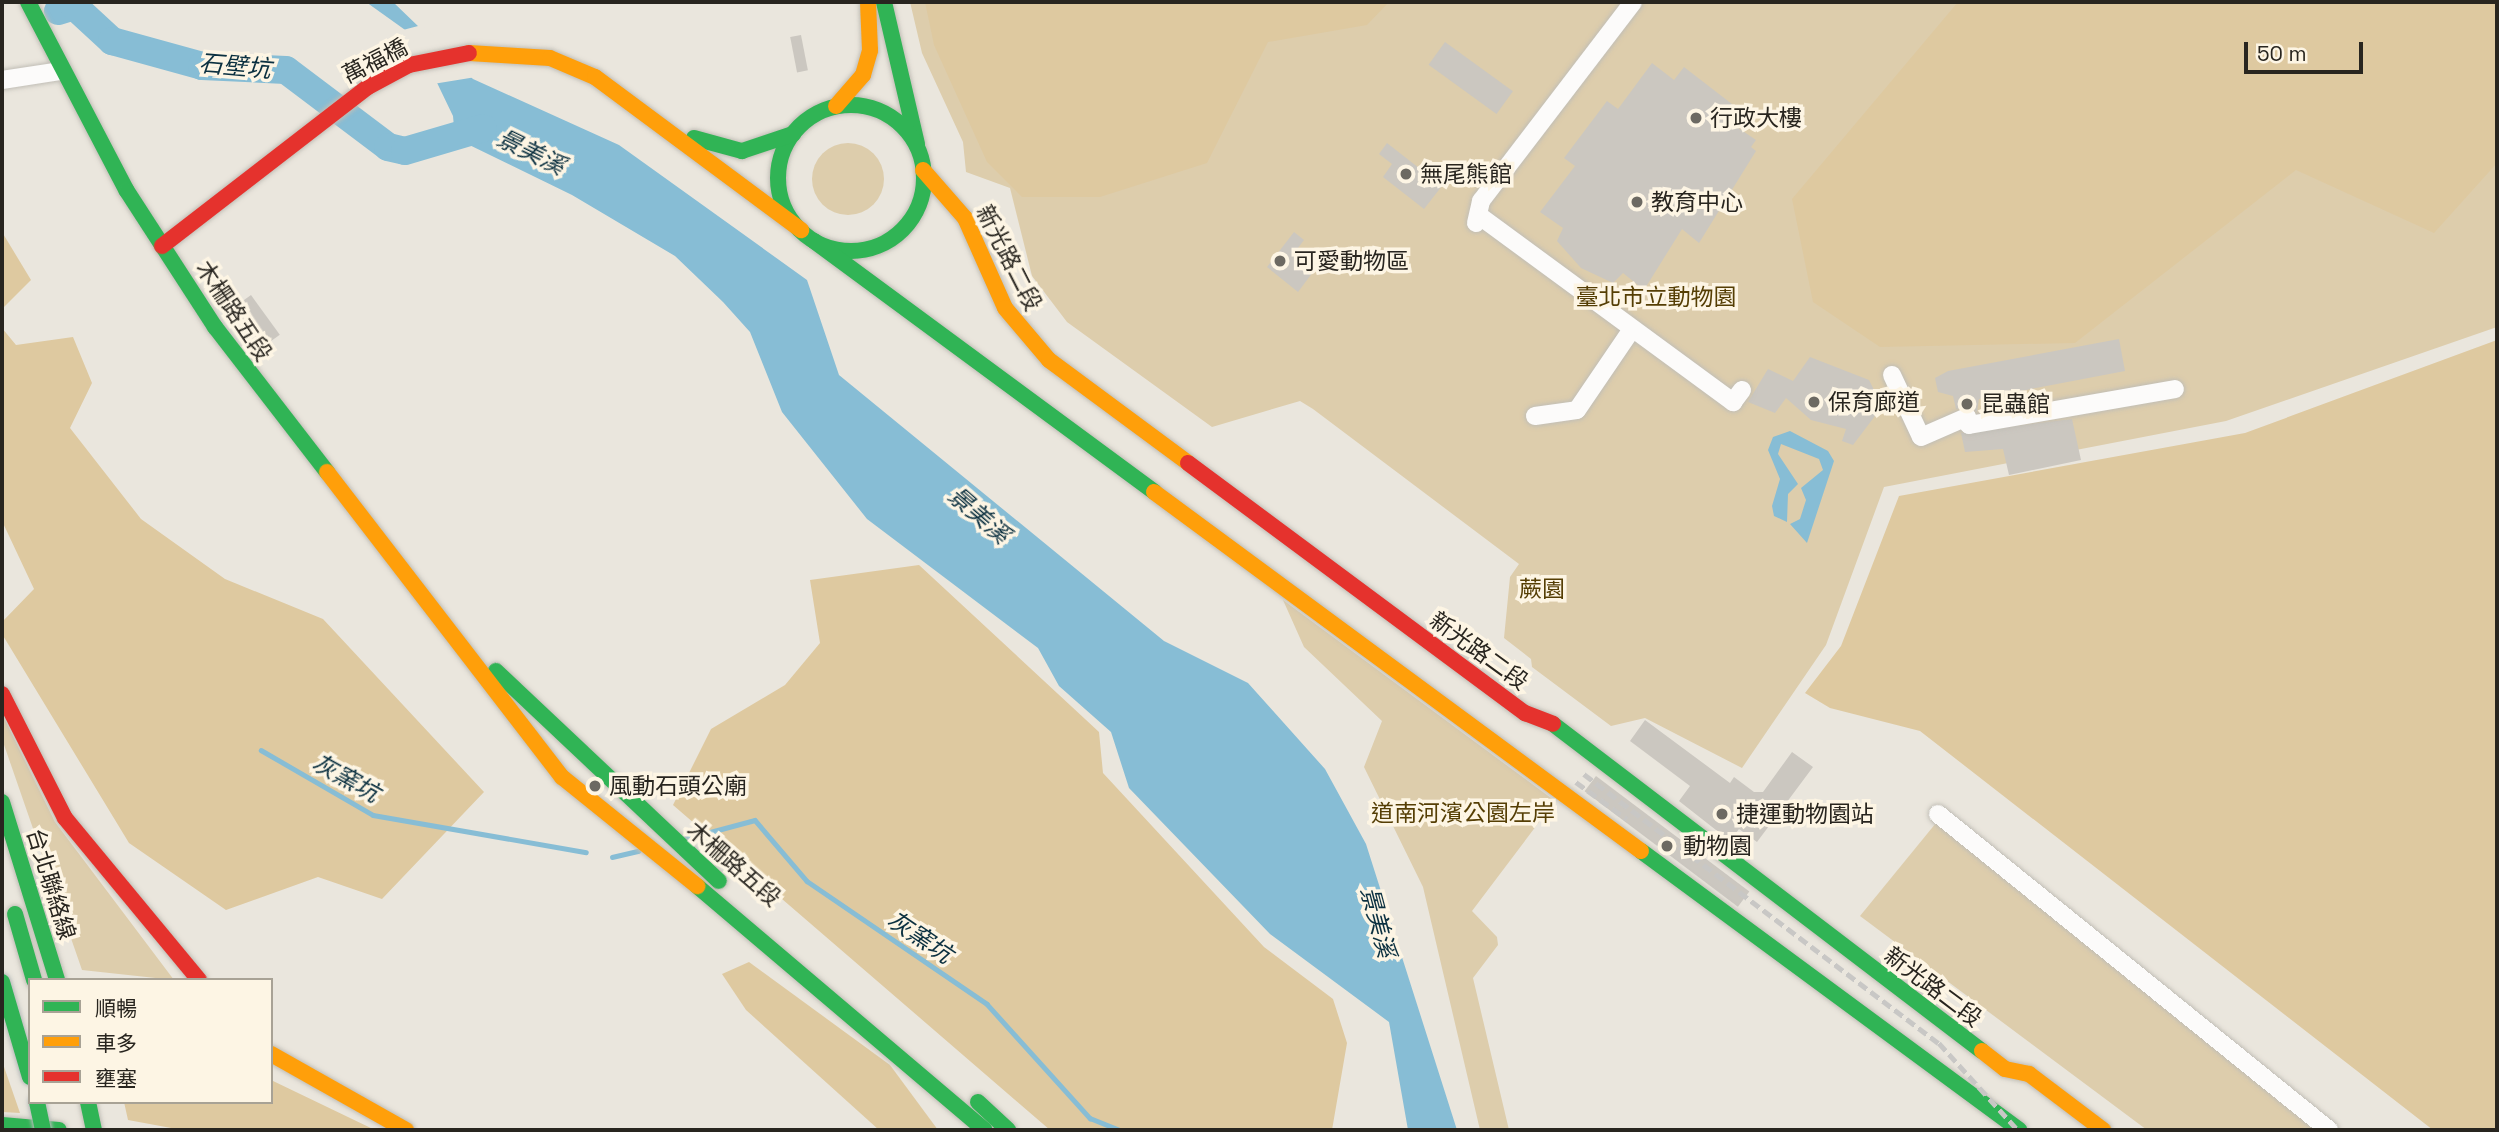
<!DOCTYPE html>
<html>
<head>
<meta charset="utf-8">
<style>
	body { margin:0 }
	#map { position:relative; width:2499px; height:1132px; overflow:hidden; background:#eae6dd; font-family:"Space Grotesk","Noto Sans TC",sans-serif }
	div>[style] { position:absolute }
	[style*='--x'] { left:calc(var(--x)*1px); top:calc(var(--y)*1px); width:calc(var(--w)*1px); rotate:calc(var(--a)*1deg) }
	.green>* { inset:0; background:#ddcdac }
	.round { border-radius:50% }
	.forest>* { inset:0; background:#dec9a0 }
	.water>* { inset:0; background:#87bdd5 }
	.pier>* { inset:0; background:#eae6dd }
	.stream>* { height:4.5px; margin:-2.25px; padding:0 2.25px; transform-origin:2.25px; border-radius:2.25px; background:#87bdd5 }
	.river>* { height:28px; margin:-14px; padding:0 14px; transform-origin:14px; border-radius:14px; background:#87bdd5 }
	.building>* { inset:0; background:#cbc7c0; transform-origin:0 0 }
	.roads { filter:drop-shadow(0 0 2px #c1beb6) drop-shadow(0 0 2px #c1beb6) }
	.street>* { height:18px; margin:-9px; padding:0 9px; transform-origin:9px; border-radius:9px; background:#fcfbfa }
	.fast>* { height:16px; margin:-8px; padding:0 8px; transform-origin:8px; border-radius:8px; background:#30b455 }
	.fast>.ring { margin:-8px; padding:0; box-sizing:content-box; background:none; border:16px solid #30b455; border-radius:50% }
	.slow>* { height:16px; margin:-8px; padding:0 8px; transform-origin:8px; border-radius:8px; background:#ff9f0a }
	.jam>* { height:16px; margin:-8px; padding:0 8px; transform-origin:8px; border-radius:8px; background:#e5322d }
	.rail>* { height:4.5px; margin-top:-2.25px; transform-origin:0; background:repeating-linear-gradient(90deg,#c8c7c5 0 10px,transparent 0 15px) }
	.bridges { filter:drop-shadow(0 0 2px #b7bbb9) drop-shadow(0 0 2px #b7bbb9) }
	.fast-bridge>* { height:16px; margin:-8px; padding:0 8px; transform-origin:8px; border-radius:8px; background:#30b455 }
	.dots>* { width:19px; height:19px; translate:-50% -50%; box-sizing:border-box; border:4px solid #fdf5e4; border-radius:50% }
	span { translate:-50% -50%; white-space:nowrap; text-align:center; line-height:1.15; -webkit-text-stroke:7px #fdf5e4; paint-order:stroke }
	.street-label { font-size:23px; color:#28251f }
	.poi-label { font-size:23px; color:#28251f }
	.left { translate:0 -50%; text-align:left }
	.park-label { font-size:23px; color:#553e04 }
	.water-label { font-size:24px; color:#0b3040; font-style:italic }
	.frame { position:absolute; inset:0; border:4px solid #28251f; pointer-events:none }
	.legend { position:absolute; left:28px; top:978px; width:245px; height:126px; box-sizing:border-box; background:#fdf5e4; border:2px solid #a8a295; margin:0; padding:9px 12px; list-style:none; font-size:21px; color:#28251f }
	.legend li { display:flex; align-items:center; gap:14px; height:35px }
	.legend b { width:35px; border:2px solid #a8a295 }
	.scale { position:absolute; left:2244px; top:42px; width:119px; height:32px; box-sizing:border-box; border:4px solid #28251f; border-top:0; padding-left:9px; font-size:21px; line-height:24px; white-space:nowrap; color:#28251f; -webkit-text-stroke:5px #fdf5e4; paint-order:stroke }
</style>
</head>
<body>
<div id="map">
	<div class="green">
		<div style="clip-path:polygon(910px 2px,2497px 2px,2497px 327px,2226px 421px,1884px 487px,1826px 645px,1742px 768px,1645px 718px,1611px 726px,1532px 667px,1531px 659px,1504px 638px,1510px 577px,1519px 564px,1313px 409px,1300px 401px,1212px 427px,1067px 322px,1032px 276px,1010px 188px,966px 172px,963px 142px,922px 53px)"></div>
		<div class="round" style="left:812px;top:143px;width:72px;height:72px"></div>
		<div style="clip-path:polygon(1283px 600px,1555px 801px,1472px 911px,1497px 937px,1498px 945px,1473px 978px,1509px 1130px,1480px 1130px,1423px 887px,1364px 767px,1382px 721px,1304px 647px)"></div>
		<div style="clip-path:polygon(2px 714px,55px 822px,174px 980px,82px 970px,2px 739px)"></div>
		<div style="clip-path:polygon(1936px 823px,2316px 1130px,2147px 1130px,1860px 916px)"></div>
	</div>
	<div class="forest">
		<div style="clip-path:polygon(925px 2px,1389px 2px,1367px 25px,1268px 42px,1207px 163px,1100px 197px,1022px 197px,987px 162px,934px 45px)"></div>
		<div style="clip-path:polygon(1958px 2px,2497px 2px,2497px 163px,2434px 233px,2296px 170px,2075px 343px,1880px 347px,1813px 302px,1792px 199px)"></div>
		<div style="clip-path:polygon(2px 232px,31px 280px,2px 309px)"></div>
		<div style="clip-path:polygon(2px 328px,16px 345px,73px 337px,92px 383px,70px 428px,141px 519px,225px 579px,323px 619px,484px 792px,382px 899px,318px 877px,226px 910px,129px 843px,2px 634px,2px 622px,34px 589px,2px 521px)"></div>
		<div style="clip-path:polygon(2497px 340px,2497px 1130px,2433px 1130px,1920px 731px,1830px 708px,1805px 693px,1841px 646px,1899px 496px,2245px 433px)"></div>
		<div style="clip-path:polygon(919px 565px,1099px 732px,1103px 773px,1264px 947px,1333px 999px,1347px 1043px,1332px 1130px,1050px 1130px,673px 805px,711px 729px,785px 685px,820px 643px,810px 580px)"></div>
		<div style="clip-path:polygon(749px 962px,890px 1065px,938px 1130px,879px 1130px,746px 1010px,722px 974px)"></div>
		<div style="clip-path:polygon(2px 1061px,20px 1113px,2px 1112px)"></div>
		<div style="clip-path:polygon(271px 1080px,375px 1130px,182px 1130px,128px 1120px,124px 1102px,271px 1102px)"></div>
	</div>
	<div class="water">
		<div style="clip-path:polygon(366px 2px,393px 2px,473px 79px,619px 145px,807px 280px,839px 375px,1164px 641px,1248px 683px,1325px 769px,1366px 844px,1457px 1130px,1408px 1130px,1389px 1022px,1270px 934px,1129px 788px,1111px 732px,1059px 686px,1038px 648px,867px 519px,782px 412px,750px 332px,723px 302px,675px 256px,572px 195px,455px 138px,453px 116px,415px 37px)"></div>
		<div style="clip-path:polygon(1790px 431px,1828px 451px,1834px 461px,1807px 543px,1790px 524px,1800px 519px,1806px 500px,1801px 488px,1823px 470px,1819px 459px,1781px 444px,1778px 454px,1798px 484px,1788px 494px,1787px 522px,1774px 516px,1772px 506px,1780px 479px,1768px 450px,1773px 437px)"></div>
	</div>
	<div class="pier">
		<div style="clip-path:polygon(422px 25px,475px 76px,476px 77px,433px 84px,413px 40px,399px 31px)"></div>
	</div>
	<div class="stream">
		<div style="--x:261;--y:750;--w:129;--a:30.1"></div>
		<div style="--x:373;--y:815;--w:216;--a:9.9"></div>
		<div style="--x:684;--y:839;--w:73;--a:-15"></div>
		<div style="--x:755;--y:820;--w:80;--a:49.6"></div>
		<div style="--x:807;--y:881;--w:218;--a:34.3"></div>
		<div style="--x:987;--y:1004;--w:154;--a:47.9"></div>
		<div style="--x:1090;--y:1118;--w:31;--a:22"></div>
		<div style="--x:612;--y:857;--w:27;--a:-13"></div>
	</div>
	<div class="river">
		<div style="--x:58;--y:11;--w:17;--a:-17"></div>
		<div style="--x:74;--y:6;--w:52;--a:42.6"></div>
		<div style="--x:112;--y:41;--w:93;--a:15.5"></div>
		<div style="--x:202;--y:66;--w:84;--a:2.7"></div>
		<div style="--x:286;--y:70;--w:128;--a:37"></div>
		<div style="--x:388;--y:147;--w:17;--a:13"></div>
		<div style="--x:405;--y:151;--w:81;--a:-16.4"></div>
	</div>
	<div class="building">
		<div style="left:801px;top:35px;width:36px;height:11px;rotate:79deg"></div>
		<div style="left:1445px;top:42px;width:84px;height:28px;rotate:36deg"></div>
		<div style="clip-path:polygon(1652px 63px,1674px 80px,1684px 67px,1741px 111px,1734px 125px,1756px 140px,1751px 147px,1756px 151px,1699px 243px,1682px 229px,1644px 290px,1623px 273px,1613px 283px,1581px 268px,1557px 241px,1563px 228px,1540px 212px,1575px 166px,1564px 158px,1607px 101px,1618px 109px)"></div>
		<div style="clip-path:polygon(1387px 143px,1442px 186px,1424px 209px,1383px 177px,1392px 164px,1379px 154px)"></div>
		<div style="clip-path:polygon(1294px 232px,1304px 240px,1298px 248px,1319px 264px,1298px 292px,1267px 267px)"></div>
		<div style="left:251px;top:295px;width:49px;height:21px;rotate:54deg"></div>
		<div style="clip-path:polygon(2119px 339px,2125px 371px,1979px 399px,1977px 412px,1968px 406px,1956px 409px,1953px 396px,1938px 392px,1935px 378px,1948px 371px)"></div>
		<div style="clip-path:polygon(1810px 357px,1869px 380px,1874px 390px,1875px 416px,1853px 445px,1842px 441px,1846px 429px,1811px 420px,1786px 398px,1775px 413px,1748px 402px,1768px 369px,1793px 381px)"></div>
		<div style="clip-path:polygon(2072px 419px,2081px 460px,2009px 475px,2003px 449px,1965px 452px,1961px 433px)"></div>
		<div style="clip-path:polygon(1645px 720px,1730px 783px,1734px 777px,1754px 792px,1763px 792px,1792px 752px,1813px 767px,1757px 842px,1739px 829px,1730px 841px,1679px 801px,1690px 786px,1630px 741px)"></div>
		<div style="left:1596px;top:776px;width:192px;height:19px;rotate:37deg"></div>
	</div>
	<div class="roads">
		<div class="street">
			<div style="--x:2;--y:80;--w:60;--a:-8.7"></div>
			<div style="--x:1481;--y:217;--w:313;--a:36.3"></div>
			<div style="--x:1733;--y:402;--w:15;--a:-53"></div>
			<div style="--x:1476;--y:223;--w:23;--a:-77"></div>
			<div style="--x:1481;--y:201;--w:250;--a:-52.6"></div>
			<div style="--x:1892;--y:375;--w:68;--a:64.9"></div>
			<div style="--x:1921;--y:437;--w:50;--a:-23.5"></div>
			<div style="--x:1967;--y:417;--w:8;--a:76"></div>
			<div style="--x:1969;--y:425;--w:209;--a:-9.9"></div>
			<div style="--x:1535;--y:416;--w:42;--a:-8.1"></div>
			<div style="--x:1577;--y:410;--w:94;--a:-55.8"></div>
			<div style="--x:1938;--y:814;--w:503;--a:38.94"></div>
		</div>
		<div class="fast">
			<div style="--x:28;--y:2;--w:213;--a:62.4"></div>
			<div style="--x:127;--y:191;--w:162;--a:57.1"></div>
			<div style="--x:215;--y:327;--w:183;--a:52.3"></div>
			<div style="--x:884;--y:2;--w:146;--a:76.9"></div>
			<div class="ring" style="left:778px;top:105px;width:130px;height:130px"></div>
			<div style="--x:694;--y:138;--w:50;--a:15.2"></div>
			<div style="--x:742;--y:151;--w:54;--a:-18.4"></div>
			<div style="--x:814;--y:241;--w:423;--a:36.4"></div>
			<div style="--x:496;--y:671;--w:306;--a:43.3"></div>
			<div style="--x:1553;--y:724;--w:539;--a:37.32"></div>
			<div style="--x:2;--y:802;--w:186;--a:72.8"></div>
			<div style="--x:1641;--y:851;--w:470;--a:36.4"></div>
			<div style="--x:697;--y:886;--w:377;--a:40.3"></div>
			<div style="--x:15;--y:914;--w:69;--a:73.9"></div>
			<div style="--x:88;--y:1102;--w:29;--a:78"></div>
			<div style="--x:978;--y:1102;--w:41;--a:43"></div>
			<div style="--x:2;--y:1125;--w:57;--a:5"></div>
		</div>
		<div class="slow">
			<div style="--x:469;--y:53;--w:81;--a:3.5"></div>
			<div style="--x:550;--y:58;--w:49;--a:22.9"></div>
			<div style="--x:595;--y:77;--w:257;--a:36.6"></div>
			<div style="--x:836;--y:106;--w:41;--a:-48.9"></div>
			<div style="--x:863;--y:75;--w:26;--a:-74"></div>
			<div style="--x:870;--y:50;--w:48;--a:-92.4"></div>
			<div style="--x:923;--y:170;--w:64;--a:48.8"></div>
			<div style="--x:965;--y:218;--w:98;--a:66"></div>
			<div style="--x:1005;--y:308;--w:68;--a:49.8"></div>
			<div style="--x:1049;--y:360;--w:173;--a:36.5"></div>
			<div style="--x:327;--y:472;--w:385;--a:52.4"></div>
			<div style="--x:562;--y:777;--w:174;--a:38.9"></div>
			<div style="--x:1154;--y:492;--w:605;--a:36.4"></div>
			<div style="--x:1982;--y:1051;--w:29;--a:38"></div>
			<div style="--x:2005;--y:1069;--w:25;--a:12"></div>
			<div style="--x:2029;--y:1074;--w:93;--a:37.1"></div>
			<div style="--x:271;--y:1054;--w:155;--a:29.4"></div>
		</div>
		<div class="jam">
			<div style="--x:162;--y:246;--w:260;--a:-37.7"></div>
			<div style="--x:368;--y:87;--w:47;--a:-28.2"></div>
			<div style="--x:409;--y:65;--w:61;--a:-11.3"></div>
			<div style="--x:1188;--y:463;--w:420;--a:36.6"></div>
			<div style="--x:1525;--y:713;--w:30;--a:21"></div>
			<div style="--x:2;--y:694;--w:139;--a:63.1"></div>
			<div style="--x:65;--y:818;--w:210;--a:50.4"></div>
		</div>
	</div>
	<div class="rail">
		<div style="--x:1584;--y:774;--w:445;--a:37.2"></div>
		<div style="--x:1939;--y:1043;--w:118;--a:47.8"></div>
		<div style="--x:1576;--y:782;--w:63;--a:36"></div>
	</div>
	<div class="bridges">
		<div class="fast-bridge">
			<div style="--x:2;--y:982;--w:99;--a:73.6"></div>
			<div style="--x:37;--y:1102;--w:29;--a:78"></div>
		</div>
	</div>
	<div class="dots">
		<div style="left:1696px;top:118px;background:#6c6962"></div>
		<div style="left:1406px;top:174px;background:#6c6962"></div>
		<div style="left:1637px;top:202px;background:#6c6962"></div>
		<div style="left:1280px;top:261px;background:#6c6962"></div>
		<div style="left:1814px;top:402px;background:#6c6962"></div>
		<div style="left:1967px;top:404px;background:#6c6962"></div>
		<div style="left:595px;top:786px;background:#6c6962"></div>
		<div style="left:1722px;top:814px;background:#6c6962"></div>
		<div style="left:1667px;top:846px;background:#6c6962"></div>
	</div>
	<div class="street-label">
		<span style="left:375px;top:61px;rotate:-27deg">萬福橋</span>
		<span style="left:1009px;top:258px;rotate:63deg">新光路二段</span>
		<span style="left:234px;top:311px;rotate:56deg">木柵路五段</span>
		<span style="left:1479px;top:651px;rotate:36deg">新光路二段</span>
		<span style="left:734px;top:864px;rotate:41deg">木柵路五段</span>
		<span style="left:51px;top:884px;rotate:73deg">台北聯絡線</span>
		<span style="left:1933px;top:987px;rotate:37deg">新光路二段</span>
	</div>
	<div class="poi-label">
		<span class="left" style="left:1710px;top:118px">行政大樓</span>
		<span class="left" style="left:1420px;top:174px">無尾熊館</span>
		<span class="left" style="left:1651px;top:202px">教育中心</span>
		<span class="left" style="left:1294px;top:261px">可愛動物區</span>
		<span class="left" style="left:1828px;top:402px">保育廊道</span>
		<span class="left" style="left:1981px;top:404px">昆蟲館</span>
		<span class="left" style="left:609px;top:786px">風動石頭公廟</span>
		<span class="left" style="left:1736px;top:814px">捷運動物園站</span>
		<span class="left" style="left:1683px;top:846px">動物園</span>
	</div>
	<div class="park-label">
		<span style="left:1656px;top:297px">臺北市立動物園</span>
		<span style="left:1542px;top:589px">蕨園</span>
		<span style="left:1463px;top:813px">道南河濱公園左岸</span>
	</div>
	<div class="water-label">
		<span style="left:235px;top:66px;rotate:5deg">石壁坑</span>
		<span style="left:531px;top:152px;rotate:26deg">景美溪</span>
		<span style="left:979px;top:515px;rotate:41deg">景美溪</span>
		<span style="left:346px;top:778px;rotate:29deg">灰窯坑</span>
		<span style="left:1378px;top:922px;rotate:75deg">景美溪</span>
		<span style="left:920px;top:937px;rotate:34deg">灰窯坑</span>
	</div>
	<div class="frame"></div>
	<ul class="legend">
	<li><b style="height:9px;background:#30b455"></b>順暢</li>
	<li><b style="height:9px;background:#ff9f0a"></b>車多</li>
	<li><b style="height:9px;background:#e5322d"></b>壅塞</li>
	</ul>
	<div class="scale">50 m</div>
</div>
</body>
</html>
